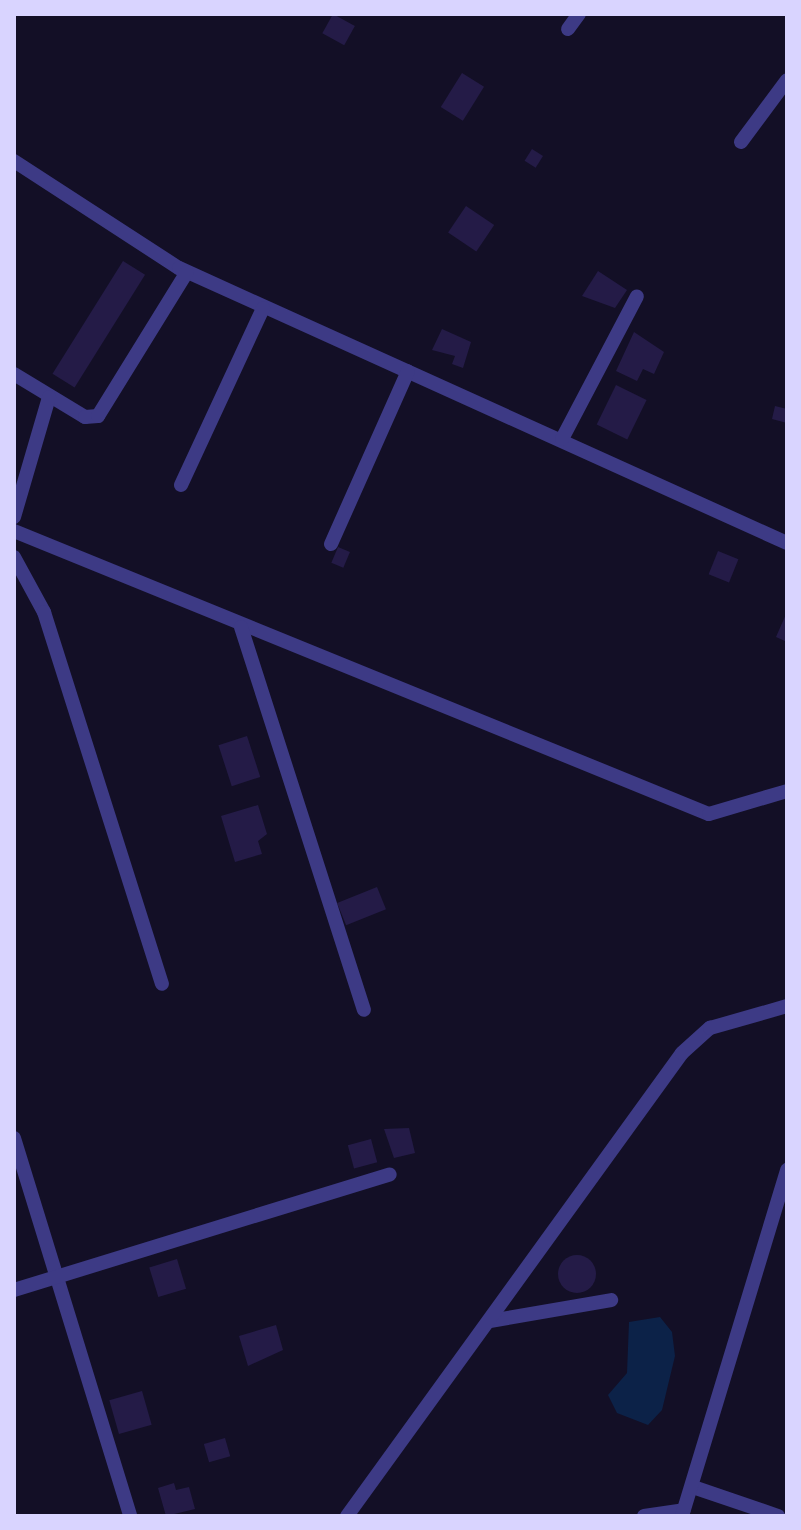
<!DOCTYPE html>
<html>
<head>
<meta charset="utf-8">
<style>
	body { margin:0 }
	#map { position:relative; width:801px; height:1530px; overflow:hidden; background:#130f26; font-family:"Fira Sans Condensed",sans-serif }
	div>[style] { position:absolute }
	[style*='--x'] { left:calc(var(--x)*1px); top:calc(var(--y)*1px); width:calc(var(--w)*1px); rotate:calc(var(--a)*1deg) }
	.water>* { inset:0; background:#0c2248 }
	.building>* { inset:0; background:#241b47; transform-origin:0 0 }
	.round { border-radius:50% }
	.minor>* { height:14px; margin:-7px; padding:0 7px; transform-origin:7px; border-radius:7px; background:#3d3a85 }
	span { translate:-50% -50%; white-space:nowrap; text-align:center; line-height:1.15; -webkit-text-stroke:6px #130f26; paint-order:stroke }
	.frame { position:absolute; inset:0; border:16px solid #d9d4ff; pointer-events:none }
</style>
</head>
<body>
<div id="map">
	<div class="water">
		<div style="clip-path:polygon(660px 1317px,672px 1332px,675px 1356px,662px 1410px,648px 1425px,617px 1413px,608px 1395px,627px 1373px,629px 1322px)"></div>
	</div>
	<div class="building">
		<div style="left:333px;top:14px;width:25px;height:22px;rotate:29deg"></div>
		<div style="left:462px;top:73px;width:26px;height:40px;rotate:32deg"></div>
		<div style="left:532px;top:149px;width:13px;height:14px;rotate:32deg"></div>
		<div style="left:466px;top:206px;width:34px;height:32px;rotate:34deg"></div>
		<div style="left:123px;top:261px;width:26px;height:133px;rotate:32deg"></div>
		<div style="clip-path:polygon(598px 271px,627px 290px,615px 308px,582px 296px)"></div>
		<div style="clip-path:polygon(442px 329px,471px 342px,463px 368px,452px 364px,455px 356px,432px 350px)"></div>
		<div style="clip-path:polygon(634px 332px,664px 352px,654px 374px,643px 369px,637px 381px,616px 371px)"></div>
		<div style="left:616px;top:385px;width:34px;height:44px;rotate:26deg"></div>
		<div style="clip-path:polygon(775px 406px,787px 409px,787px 423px,772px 419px)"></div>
		<div style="left:338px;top:547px;width:13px;height:17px;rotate:23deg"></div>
		<div style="left:718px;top:551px;width:22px;height:25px;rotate:22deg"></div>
		<div style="clip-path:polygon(787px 612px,787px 642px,776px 637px)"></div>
		<div style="left:247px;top:736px;width:43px;height:30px;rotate:72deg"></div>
		<div style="clip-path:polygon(258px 805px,267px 834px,258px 841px,262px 854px,235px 862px,221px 816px)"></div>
		<div style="left:377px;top:887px;width:24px;height:43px;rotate:68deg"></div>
		<div style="clip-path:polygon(409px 1128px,415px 1153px,394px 1158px,384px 1129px)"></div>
		<div style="left:371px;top:1139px;width:24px;height:24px;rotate:75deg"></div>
		<div class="round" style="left:558px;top:1255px;width:38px;height:38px"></div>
		<div style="left:177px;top:1259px;width:31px;height:29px;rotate:73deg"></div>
		<div style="clip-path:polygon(276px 1325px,283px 1350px,248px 1366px,239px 1336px)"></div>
		<div style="left:142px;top:1391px;width:35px;height:34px;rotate:74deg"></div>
		<div style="left:225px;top:1438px;width:19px;height:22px;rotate:74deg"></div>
		<div style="clip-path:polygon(174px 1483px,176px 1490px,189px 1487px,195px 1509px,166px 1516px,158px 1488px)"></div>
	</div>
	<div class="minor">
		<div style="--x:568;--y:29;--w:19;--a:-54"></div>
		<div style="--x:741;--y:142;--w:77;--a:-53.4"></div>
		<div style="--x:14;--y:161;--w:197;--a:33"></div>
		<div style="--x:179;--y:268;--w:667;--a:24.34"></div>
		<div style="--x:14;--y:374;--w:83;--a:31.2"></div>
		<div style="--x:85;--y:417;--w:13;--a:-4"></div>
		<div style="--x:98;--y:416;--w:169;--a:-58.3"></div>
		<div style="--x:562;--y:439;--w:161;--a:-62.3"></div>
		<div style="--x:181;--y:485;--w:195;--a:-65.1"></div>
		<div style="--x:14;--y:517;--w:125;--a:-73.7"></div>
		<div style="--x:14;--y:531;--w:750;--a:22.16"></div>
		<div style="--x:709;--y:814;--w:81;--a:-16.4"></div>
		<div style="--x:331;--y:544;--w:189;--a:-66"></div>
		<div style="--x:14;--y:557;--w:63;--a:61.4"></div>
		<div style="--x:44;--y:612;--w:390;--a:72.4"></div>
		<div style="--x:241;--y:627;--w:402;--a:72.2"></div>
		<div style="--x:14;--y:1138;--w:395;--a:72.9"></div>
		<div style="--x:14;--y:1290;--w:393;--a:-17.1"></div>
		<div style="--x:490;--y:1321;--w:123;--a:-9.8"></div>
		<div style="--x:693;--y:1487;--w:90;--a:18.8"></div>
		<div style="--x:347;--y:1516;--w:571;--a:-54.11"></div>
		<div style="--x:682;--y:1053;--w:38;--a:-42"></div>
		<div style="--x:710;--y:1028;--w:80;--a:-15.9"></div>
		<div style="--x:644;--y:1516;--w:40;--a:-8.5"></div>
		<div style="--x:682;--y:1516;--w:362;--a:-73.1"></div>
	</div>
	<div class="frame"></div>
</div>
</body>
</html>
